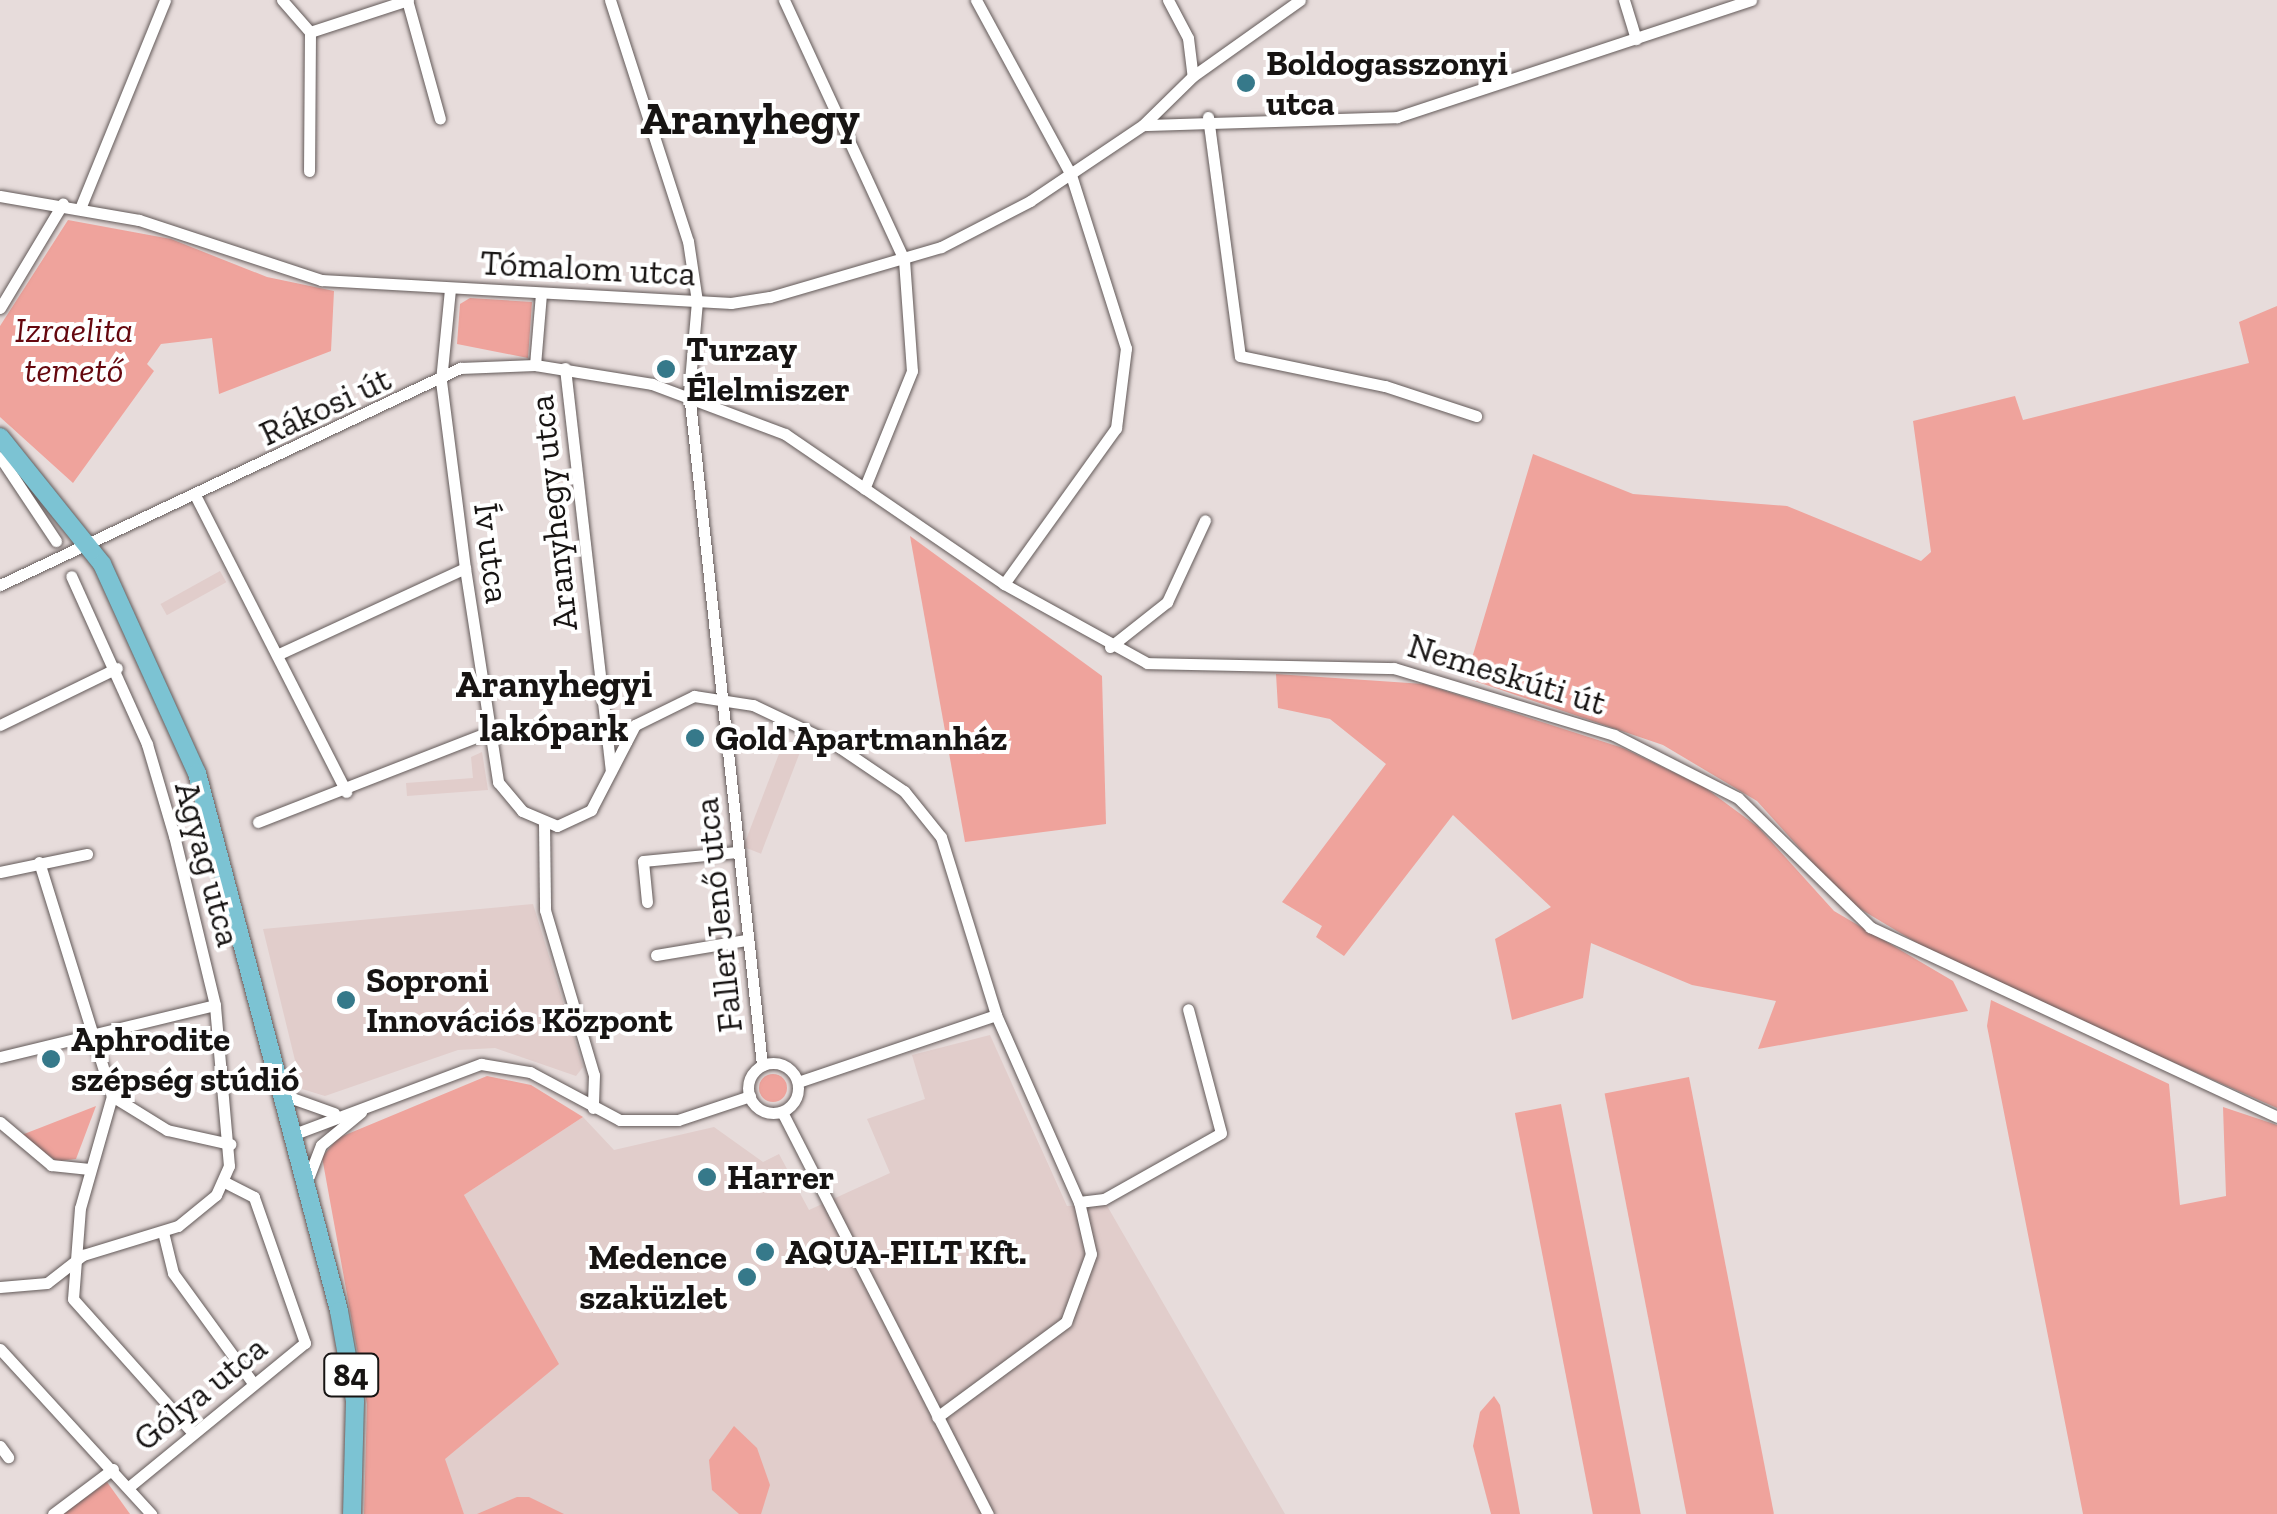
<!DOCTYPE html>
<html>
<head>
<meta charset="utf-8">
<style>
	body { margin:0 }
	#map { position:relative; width:2277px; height:1514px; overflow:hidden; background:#e7dcdb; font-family:"Zilla Slab",serif }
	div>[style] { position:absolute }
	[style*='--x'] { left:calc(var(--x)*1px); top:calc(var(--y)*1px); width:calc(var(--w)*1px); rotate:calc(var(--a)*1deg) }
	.built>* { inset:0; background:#e1cdcb; transform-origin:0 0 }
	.green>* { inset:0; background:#efa39c; transform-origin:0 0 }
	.round { border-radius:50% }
	.roads { filter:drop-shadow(0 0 2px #635a59) drop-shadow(0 0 2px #635a59) }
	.street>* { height:11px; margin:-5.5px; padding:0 5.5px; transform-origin:5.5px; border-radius:5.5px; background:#fff }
	.street>.ring { margin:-5.5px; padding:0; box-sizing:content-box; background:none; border:11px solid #fff; border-radius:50% }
	.primary>* { height:18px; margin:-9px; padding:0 9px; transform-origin:9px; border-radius:9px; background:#7cc3d3 }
	.dots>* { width:28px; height:28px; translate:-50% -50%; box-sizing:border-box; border:5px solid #fff; border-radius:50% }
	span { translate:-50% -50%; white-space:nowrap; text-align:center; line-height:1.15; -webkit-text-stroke:8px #fff; paint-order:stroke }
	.shield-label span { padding:2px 8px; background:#fff; border:2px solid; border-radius:8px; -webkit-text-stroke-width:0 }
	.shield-label { font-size:32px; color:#171413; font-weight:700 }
	.poi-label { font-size:35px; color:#171413; font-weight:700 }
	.left { translate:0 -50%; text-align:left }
	.right { translate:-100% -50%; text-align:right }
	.street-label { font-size:35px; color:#171413 }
	.park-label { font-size:35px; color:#65070e; font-style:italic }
	.neighbourhood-label { font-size:38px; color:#171413; font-weight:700 }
	.district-label { font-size:45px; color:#171413; font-weight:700 }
</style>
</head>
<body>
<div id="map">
	<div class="built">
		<div style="left:220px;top:571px;width:13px;height:68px;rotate:61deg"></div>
		<div style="left:782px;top:746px;width:19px;height:108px;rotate:21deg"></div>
		<div style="clip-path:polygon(482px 752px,488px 790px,407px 796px,406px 783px,473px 778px,471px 757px)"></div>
		<div style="clip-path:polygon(533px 904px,583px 1067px,576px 1076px,495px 1048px,458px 1050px,325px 1096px,302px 1089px,263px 929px)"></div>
		<div style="clip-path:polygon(990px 1035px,1067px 1206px,1106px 1204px,1285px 1514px,464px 1514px,444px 1459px,558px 1364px,464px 1195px,583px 1117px,614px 1150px,714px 1127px,763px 1162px,779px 1154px,809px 1210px,890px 1173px,867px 1119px,925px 1099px,912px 1055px)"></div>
	</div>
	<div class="green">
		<div style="clip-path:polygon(68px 220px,171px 239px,267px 277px,334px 291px,331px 351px,219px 394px,212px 338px,161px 344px,147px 364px,154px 371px,73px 483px,0 417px,0 326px)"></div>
		<div style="clip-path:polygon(470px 298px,532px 302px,528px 358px,457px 344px,460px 304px)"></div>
		<div style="clip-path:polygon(2277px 306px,2277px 1108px,1957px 967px,1847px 901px,1757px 801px,1663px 745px,1466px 678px,1533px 454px,1633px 494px,1787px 506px,1921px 561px,1931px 552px,1913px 421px,2015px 396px,2023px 420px,2249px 363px,2239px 322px)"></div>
		<div style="clip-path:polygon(910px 536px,1102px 676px,1106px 824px,965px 842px)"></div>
		<div style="clip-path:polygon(1276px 674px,1424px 684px,1623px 748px,1704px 787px,1758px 827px,1834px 911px,1953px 981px,1968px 1011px,1758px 1049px,1776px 1001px,1692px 985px,1591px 943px,1583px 998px,1512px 1020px,1495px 939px,1551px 907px,1453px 815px,1344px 956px,1316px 937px,1322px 926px,1282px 902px,1386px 764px,1330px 719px,1278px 708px)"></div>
		<div style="clip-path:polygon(1991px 1000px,2169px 1084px,2180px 1205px,2226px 1196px,2223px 1107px,2277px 1125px,2277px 1514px,2083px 1514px,1987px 1026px)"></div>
		<div class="round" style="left:759px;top:1074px;width:28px;height:28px"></div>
		<div style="clip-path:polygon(487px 1076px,531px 1085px,583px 1117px,464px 1195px,559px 1364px,445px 1459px,464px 1514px,364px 1514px,367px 1404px,322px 1157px,338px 1138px)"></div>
		<div style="left:1689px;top:1077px;width:445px;height:86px;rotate:79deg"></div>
		<div style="left:1561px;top:1104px;width:418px;height:47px;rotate:79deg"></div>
		<div style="clip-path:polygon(96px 1106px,76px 1159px,57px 1161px,19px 1136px)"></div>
		<div style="clip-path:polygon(1494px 1396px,1500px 1405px,1520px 1514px,1491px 1514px,1473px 1446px,1480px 1412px)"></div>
		<div style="clip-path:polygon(734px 1426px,757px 1448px,770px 1485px,761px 1514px,739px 1514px,712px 1490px,709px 1460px)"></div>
		<div style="clip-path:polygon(107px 1482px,130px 1514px,63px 1514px)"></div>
		<div style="clip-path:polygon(517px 1497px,529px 1497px,564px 1514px,477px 1514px)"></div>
	</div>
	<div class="roads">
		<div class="street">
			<div style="--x:282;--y:0;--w:43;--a:48.8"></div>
			<div style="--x:310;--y:32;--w:139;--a:90.4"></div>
			<div style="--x:407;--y:0;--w:123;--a:74.5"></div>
			<div style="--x:610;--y:0;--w:253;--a:72.1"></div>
			<div style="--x:688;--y:241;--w:61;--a:81.5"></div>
			<div style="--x:697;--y:301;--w:92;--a:95"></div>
			<div style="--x:689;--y:393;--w:676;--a:83.8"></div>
			<div style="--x:784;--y:0;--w:286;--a:65.2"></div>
			<div style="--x:904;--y:260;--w:111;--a:85.9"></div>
			<div style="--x:912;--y:371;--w:127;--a:112.1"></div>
			<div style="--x:976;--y:0;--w:199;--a:61.5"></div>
			<div style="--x:1071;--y:175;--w:182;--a:72.4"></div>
			<div style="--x:1126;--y:348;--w:81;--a:97.1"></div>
			<div style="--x:1116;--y:428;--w:192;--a:125.7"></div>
			<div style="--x:1168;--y:0;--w:43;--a:62.2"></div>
			<div style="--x:1188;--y:38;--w:38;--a:83"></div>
			<div style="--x:1624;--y:0;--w:41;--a:72.9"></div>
			<div style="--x:310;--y:32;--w:103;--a:-18.1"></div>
			<div style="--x:1208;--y:117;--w:241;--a:82.4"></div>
			<div style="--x:1240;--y:356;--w:148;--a:11.7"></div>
			<div style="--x:1385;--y:386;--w:96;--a:18.2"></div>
			<div style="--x:1145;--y:125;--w:252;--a:-1.8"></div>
			<div style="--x:1397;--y:117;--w:373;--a:-18.3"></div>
			<div style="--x:0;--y:196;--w:141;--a:9.8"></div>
			<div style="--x:139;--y:220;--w:192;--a:18.2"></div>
			<div style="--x:321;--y:280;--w:411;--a:3.2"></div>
			<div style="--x:731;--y:303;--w:39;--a:-9"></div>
			<div style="--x:770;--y:297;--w:178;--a:-16.3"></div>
			<div style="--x:941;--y:247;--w:100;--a:-27.3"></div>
			<div style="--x:1030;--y:201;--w:136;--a:-33.9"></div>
			<div style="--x:1143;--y:125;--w:70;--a:-44.4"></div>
			<div style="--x:1193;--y:76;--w:131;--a:-35.4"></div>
			<div style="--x:81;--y:206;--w:222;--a:-67.8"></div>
			<div style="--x:450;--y:289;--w:92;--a:95.6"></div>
			<div style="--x:441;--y:381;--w:189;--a:82.7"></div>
			<div style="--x:465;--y:568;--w:217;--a:81.2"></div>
			<div style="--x:498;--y:782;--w:38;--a:50"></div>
			<div style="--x:522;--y:811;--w:38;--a:23"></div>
			<div style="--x:557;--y:826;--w:38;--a:-25"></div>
			<div style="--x:591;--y:810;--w:96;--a:-62.6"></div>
			<div style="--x:635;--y:725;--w:66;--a:-26.2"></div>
			<div style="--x:694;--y:696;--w:60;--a:8.7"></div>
			<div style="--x:753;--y:705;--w:89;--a:25.4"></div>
			<div style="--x:833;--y:743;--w:86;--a:34.1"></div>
			<div style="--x:904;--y:791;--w:59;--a:51.2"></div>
			<div style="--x:941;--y:837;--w:186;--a:72.8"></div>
			<div style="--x:996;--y:1015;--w:205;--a:66.1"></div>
			<div style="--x:1079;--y:1202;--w:53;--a:77"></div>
			<div style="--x:1091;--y:1254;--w:72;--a:110.2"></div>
			<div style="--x:1066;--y:1322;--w:160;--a:143.6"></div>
			<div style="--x:0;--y:308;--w:122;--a:-59"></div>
			<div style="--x:535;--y:365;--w:71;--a:-85.2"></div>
			<div style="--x:565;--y:368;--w:405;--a:83.5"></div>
			<div style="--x:0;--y:457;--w:101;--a:56.3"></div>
			<div style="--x:196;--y:497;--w:331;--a:63"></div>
			<div style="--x:0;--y:585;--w:509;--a:-25.26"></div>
			<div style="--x:460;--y:368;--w:75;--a:-2.3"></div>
			<div style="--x:535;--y:365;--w:119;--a:9.2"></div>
			<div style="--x:652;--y:384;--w:142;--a:20.6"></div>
			<div style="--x:785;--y:434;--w:265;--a:34.4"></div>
			<div style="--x:1004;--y:584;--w:163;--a:28.9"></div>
			<div style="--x:1147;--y:663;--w:247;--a:1.2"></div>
			<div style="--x:1394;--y:668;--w:230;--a:16.9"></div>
			<div style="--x:1614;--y:735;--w:139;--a:26.9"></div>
			<div style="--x:1738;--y:798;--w:185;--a:44.3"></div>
			<div style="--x:1870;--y:927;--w:449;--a:25"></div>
			<div style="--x:1110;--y:647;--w:73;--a:-38.3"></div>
			<div style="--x:1167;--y:602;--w:90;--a:-65.1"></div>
			<div style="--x:279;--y:654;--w:205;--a:-24.8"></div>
			<div style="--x:0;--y:725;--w:130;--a:-26"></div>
			<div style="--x:258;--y:822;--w:248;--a:-21.3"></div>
			<div style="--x:544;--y:823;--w:87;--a:89.3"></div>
			<div style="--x:545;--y:910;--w:172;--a:73.5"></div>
			<div style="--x:594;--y:1075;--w:33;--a:92"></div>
			<div style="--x:39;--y:862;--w:245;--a:72.7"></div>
			<div style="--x:112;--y:1096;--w:65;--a:31.7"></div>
			<div style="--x:167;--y:1130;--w:65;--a:12.5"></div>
			<div style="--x:0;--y:872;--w:89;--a:-11.7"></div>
			<div style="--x:647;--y:902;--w:41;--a:-95.6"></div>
			<div style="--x:643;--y:861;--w:94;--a:-5.5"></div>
			<div style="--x:656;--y:955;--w:91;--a:-9.5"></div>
			<div style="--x:0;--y:1057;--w:221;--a:-13.6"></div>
			<div class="ring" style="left:748px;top:1063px;width:39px;height:39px"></div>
			<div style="--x:798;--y:1082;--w:209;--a:-18.7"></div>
			<div style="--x:112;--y:1096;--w:116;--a:105.9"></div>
			<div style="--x:80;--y:1208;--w:91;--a:94.4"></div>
			<div style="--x:73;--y:1299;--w:180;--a:48.2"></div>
			<div style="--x:289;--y:1097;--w:48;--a:19.6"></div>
			<div style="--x:782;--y:1112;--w:452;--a:62.9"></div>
			<div style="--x:0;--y:1122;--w:67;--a:40.1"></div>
			<div style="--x:51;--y:1165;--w:36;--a:6"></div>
			<div style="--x:297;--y:1133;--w:197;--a:-20.6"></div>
			<div style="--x:481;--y:1064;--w:50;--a:9.3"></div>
			<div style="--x:530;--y:1072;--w:102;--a:28.1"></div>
			<div style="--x:620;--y:1120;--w:58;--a:0"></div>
			<div style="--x:678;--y:1120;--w:76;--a:-18.4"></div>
			<div style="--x:309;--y:1176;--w:33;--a:-69"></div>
			<div style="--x:321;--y:1145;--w:52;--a:-39.5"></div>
			<div style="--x:1079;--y:1202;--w:25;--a:-7"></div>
			<div style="--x:1104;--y:1199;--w:134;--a:-29.4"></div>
			<div style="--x:1221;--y:1133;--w:128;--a:-104.9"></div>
			<div style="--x:163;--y:1232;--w:42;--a:76.3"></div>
			<div style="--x:173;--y:1273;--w:136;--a:54"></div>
			<div style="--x:0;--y:1287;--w:47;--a:-4.9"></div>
			<div style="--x:47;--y:1283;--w:46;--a:-37.9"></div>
			<div style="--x:83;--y:1255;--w:99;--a:-17"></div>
			<div style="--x:178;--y:1226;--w:49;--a:-39.2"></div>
			<div style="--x:216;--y:1195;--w:32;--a:-66"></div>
			<div style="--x:229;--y:1166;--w:162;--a:-95"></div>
			<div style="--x:215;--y:1005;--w:174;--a:-103.6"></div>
			<div style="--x:174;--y:836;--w:96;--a:-106.4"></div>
			<div style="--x:147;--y:744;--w:184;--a:-114.3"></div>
			<div style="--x:0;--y:1349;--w:224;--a:47.5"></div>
			<div style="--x:0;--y:1446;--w:14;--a:54"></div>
			<div style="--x:130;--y:1486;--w:226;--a:-39.3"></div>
			<div style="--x:305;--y:1343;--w:155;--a:-109.3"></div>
			<div style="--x:254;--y:1197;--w:33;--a:-153"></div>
			<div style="--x:53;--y:1514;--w:75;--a:-36.9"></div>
		</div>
		<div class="primary">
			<div style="--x:0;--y:437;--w:163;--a:51.2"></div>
			<div style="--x:102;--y:564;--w:230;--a:65.6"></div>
			<div style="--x:197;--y:773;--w:556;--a:75.21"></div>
			<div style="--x:339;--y:1311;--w:91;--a:79.9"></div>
			<div style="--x:355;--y:1401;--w:113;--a:91.5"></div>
		</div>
	</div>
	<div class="dots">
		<div style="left:1246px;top:83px;background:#36798a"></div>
		<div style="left:666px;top:369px;background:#36798a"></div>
		<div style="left:695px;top:738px;background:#36798a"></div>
		<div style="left:346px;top:1000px;background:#36798a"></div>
		<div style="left:51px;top:1059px;background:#36798a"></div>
		<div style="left:707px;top:1177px;background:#36798a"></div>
		<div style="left:765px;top:1252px;background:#36798a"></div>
		<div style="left:747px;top:1277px;background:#36798a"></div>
	</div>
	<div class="shield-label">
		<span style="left:351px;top:1375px">84</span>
	</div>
	<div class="poi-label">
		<span class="left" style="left:1266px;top:83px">Boldogasszonyi<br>utca</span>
		<span class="left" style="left:686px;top:369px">Turzay<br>Élelmiszer</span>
		<span class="left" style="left:715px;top:738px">Gold Apartmanház</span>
		<span class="left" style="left:366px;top:1000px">Soproni<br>Innovációs Központ</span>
		<span class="left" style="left:71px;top:1059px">Aphrodite<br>szépség stúdió</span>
		<span class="left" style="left:727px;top:1177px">Harrer</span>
		<span class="left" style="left:785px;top:1252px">AQUA-FILT Kft.</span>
		<span class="right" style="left:727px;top:1277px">Medence<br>szaküzlet</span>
	</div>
	<div class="street-label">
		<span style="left:588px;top:268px;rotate:3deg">Tómalom utca</span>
		<span style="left:325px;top:406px;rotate:-25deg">Rákosi út</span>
		<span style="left:553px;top:513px;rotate:-96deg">Aranyhegy utca</span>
		<span style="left:492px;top:553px;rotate:83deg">Ív utca</span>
		<span style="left:1507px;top:674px;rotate:17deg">Nemeskúti út</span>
		<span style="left:208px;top:864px;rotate:75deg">Agyag utca</span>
		<span style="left:718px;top:915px;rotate:-96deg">Faller Jenő utca</span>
		<span style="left:200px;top:1393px;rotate:-39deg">Gólya utca</span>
	</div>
	<div class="park-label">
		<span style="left:74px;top:350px">Izraelita<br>temető</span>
	</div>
	<div class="neighbourhood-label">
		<span style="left:554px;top:707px">Aranyhegyi<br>lakópark</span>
	</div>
	<div class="district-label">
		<span style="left:750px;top:120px">Aranyhegy</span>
	</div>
</div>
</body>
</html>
